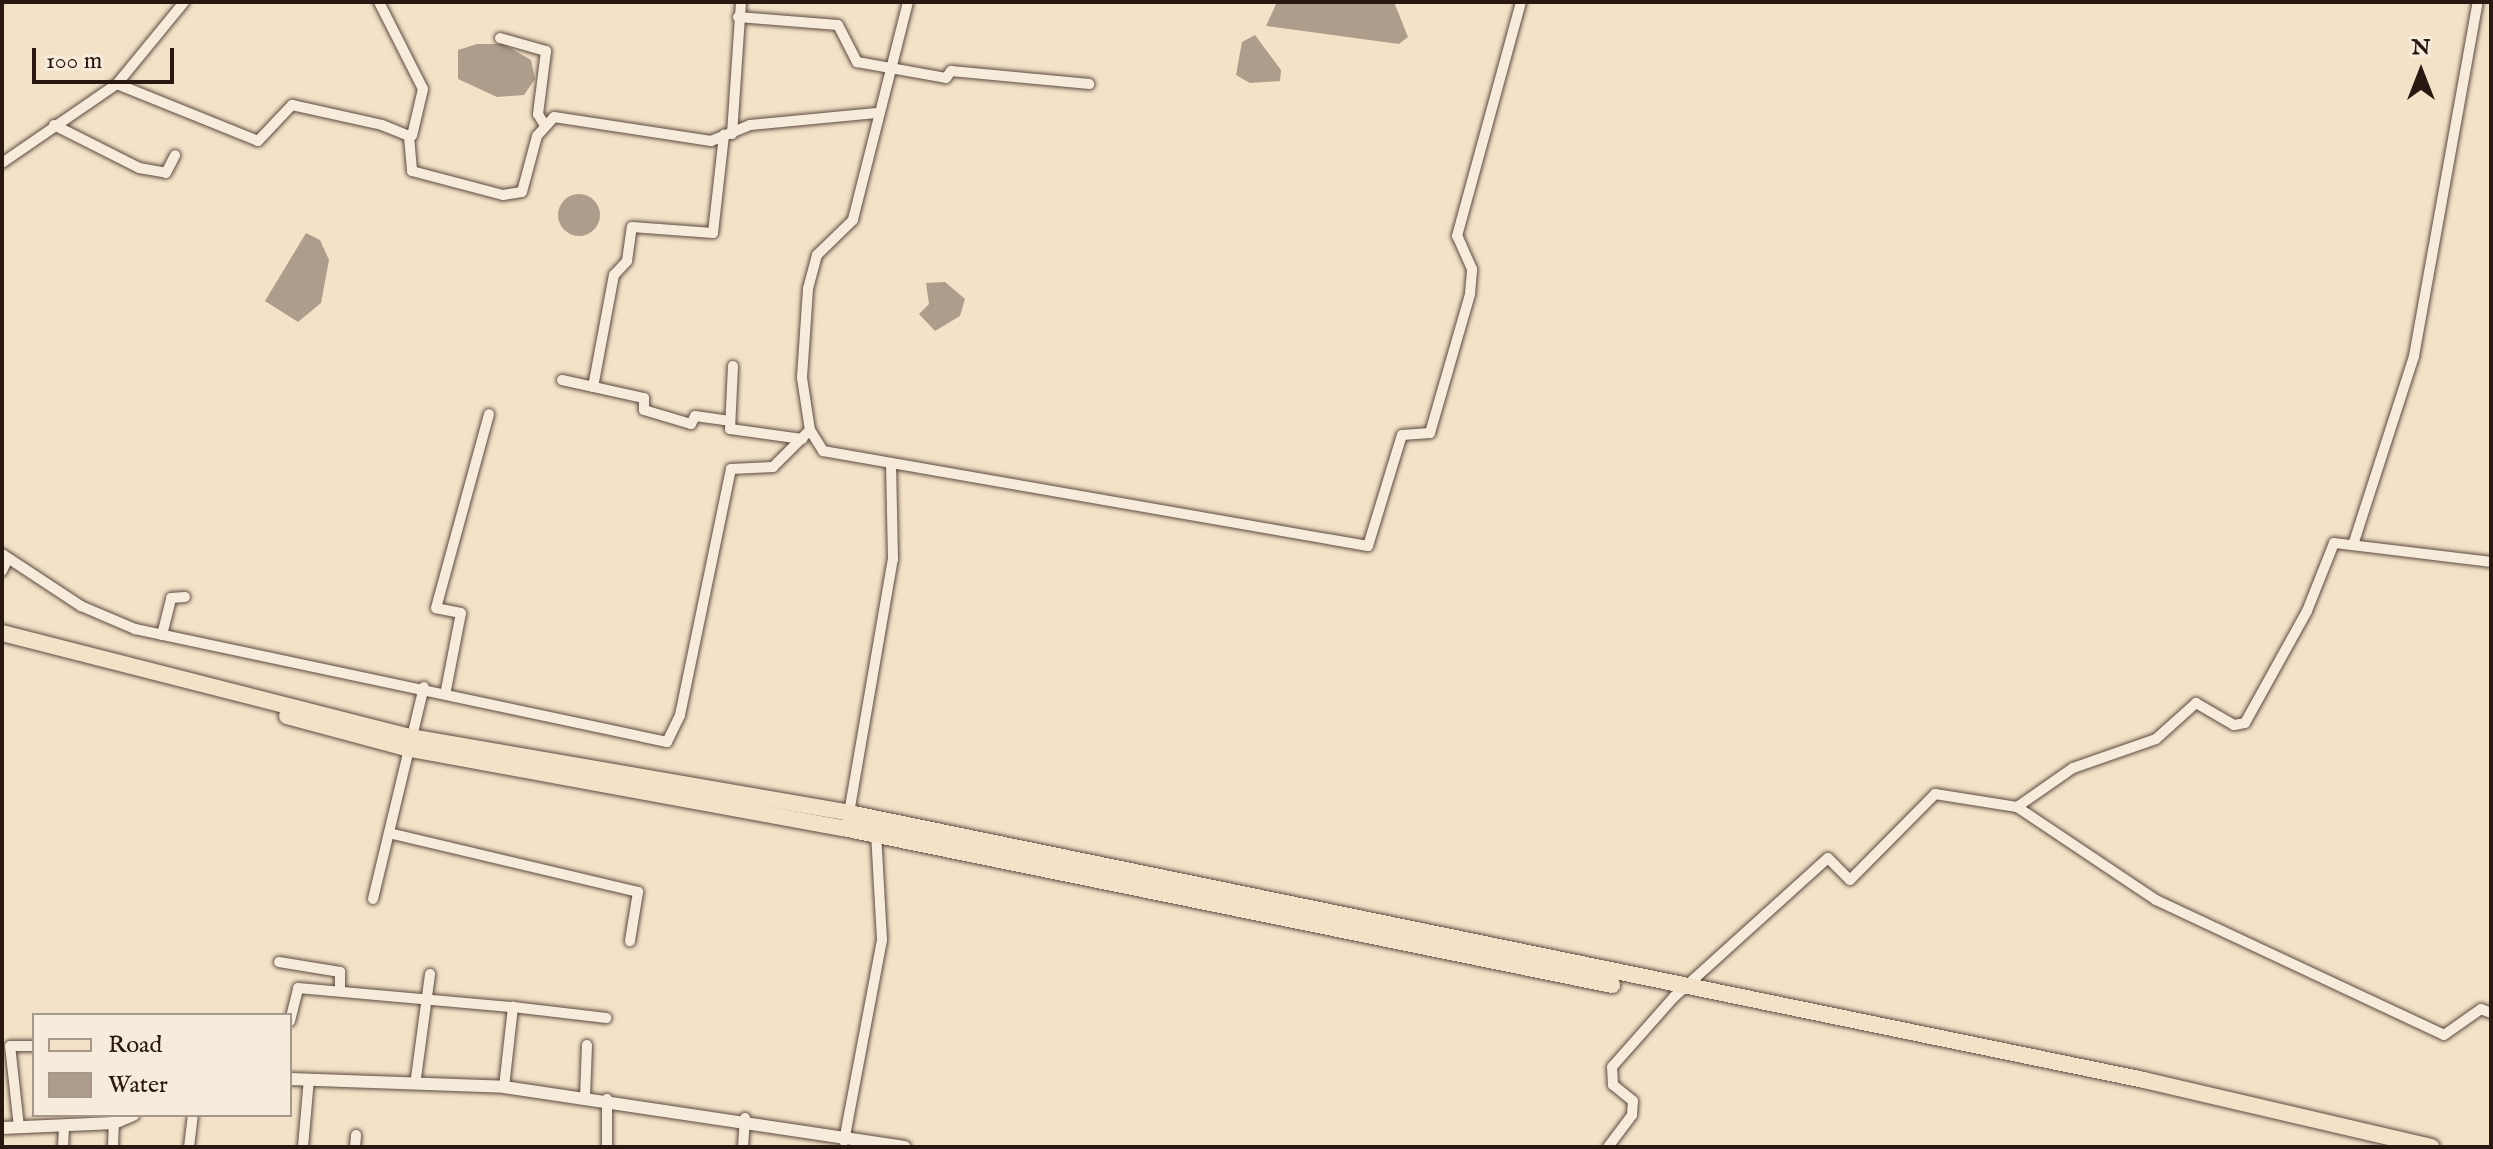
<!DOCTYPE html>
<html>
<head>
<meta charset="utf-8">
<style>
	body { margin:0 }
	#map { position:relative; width:2493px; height:1149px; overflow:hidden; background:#f3e2c8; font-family:"IM FELL English",serif }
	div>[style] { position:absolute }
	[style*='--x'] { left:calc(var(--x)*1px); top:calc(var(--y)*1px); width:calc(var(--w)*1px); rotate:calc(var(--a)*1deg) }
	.water>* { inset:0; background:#ae9d8a }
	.round { border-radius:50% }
	.roads { filter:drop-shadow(0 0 2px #5c4a3f) drop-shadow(0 0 2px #5c4a3f) }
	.minor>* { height:10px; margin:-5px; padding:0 5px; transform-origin:5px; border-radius:5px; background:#f7ecdb }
	.tertiary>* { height:12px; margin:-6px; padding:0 6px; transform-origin:6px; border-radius:6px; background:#f7ecdb }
	.primary>* { height:16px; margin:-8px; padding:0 8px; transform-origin:8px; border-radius:8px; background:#f3e2c8 }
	span { translate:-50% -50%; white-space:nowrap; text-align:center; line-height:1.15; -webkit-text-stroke:6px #f7ecdb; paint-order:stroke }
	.frame { position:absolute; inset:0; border:4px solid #291811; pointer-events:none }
	.legend { position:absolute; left:32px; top:1013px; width:260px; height:104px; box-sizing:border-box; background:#f7ecdb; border:2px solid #a5978a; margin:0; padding:10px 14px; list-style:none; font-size:24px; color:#291811 }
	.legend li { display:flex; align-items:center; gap:16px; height:40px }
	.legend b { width:40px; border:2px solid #a5978a }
	.north { position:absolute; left:2381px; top:32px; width:80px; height:80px; -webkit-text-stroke:6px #f7ecdb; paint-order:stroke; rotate:0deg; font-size:22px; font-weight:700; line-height:32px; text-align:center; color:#291811 }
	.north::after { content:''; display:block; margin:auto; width:28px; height:36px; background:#291811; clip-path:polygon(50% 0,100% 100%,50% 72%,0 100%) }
	.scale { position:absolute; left:32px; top:48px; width:142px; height:36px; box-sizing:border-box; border:4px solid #291811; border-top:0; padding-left:10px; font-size:24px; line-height:28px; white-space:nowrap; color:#291811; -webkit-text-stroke:6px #f7ecdb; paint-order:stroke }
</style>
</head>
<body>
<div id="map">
	<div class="water">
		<div style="clip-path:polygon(1277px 2px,1394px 2px,1408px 37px,1399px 44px,1266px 26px)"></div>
		<div style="clip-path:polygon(1255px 35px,1281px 70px,1280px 81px,1250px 83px,1236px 75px,1242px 42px)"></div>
		<div style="clip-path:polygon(477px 44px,503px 44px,531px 60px,535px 79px,524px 95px,497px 97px,458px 79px,458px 50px)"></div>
		<div class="round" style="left:558px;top:194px;width:42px;height:42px"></div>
		<div style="clip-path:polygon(306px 233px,320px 240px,329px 260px,321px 303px,298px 322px,265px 301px)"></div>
		<div style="clip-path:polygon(945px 282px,965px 299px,960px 316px,935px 331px,919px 314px,929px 304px,926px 283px)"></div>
	</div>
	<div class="roads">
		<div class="minor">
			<div style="--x:379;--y:2;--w:97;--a:63.2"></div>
			<div style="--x:423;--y:89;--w:48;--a:103.2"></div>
			<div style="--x:908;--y:2;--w:225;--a:104.2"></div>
			<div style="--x:853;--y:220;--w:50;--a:135.8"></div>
			<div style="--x:817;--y:255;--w:35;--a:105"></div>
			<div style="--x:808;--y:289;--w:89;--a:93.9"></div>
			<div style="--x:802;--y:378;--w:53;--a:81.3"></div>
			<div style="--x:810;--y:430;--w:25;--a:58"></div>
			<div style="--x:823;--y:451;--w:553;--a:9.89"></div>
			<div style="--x:1368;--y:546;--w:116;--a:-73"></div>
			<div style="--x:1402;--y:435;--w:28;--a:-4"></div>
			<div style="--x:1430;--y:433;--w:145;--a:-73.9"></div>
			<div style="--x:1470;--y:294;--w:25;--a:-85"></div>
			<div style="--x:1472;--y:269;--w:36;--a:-114"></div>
			<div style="--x:1457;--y:236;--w:243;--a:-74.7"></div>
			<div style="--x:738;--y:17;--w:100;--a:4.6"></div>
			<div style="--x:838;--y:25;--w:42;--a:62.8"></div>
			<div style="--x:857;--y:62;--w:90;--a:10.2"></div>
			<div style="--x:946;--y:78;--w:9;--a:-54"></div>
			<div style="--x:951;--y:71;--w:139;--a:5.4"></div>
			<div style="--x:500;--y:38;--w:48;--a:15.8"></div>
			<div style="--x:546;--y:51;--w:64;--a:97.2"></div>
			<div style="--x:538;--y:114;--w:12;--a:59"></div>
			<div style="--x:117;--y:84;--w:152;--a:22"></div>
			<div style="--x:258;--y:141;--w:50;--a:-46.6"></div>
			<div style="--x:292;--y:105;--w:92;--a:12.5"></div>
			<div style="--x:382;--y:125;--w:29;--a:22"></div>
			<div style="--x:409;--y:136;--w:35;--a:85"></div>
			<div style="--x:412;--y:171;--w:94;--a:14.8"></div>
			<div style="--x:503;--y:195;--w:19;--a:-9"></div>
			<div style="--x:522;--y:192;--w:58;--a:-75"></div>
			<div style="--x:537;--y:136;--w:25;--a:-48"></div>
			<div style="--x:554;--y:117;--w:159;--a:8.7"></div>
			<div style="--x:711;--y:141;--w:42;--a:-22.3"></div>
			<div style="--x:750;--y:125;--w:127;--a:-5.4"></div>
			<div style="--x:54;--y:125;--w:95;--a:26.8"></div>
			<div style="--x:139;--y:168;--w:27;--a:10"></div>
			<div style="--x:166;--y:173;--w:20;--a:-63"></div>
			<div style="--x:732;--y:134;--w:132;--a:-86.1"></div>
			<div style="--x:2;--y:163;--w:140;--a:-34.5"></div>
			<div style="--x:117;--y:84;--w:106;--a:-50.7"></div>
			<div style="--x:733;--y:366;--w:63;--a:92.7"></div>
			<div style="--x:730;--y:429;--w:73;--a:7.9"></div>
			<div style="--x:562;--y:380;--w:84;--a:12.4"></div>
			<div style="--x:644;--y:398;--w:12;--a:90"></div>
			<div style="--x:644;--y:410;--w:49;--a:16.6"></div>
			<div style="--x:691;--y:424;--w:9;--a:-63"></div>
			<div style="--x:695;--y:416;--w:35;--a:8"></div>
			<div style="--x:593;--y:387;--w:114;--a:-79.4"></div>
			<div style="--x:614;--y:275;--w:19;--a:-47"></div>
			<div style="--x:627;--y:261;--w:34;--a:-82"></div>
			<div style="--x:632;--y:227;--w:81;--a:4.2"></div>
			<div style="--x:713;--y:233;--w:99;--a:-83.6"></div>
			<div style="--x:2354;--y:542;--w:195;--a:-72.1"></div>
			<div style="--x:2414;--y:356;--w:360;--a:-79.8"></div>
			<div style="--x:2;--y:554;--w:95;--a:33.4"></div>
			<div style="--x:81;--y:606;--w:59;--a:23.1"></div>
			<div style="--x:135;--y:629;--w:544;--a:11.99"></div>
			<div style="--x:667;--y:742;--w:30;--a:-64"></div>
			<div style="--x:680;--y:715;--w:251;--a:-78.3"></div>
			<div style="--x:731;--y:469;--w:42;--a:-2.7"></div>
			<div style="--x:773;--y:467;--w:52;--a:-45"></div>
			<div style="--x:2;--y:571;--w:14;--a:-65"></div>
			<div style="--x:162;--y:635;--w:38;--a:-76"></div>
			<div style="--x:171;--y:598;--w:14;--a:-4"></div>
			<div style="--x:446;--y:690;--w:78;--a:-79"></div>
			<div style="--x:461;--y:613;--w:25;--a:-169"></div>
			<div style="--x:436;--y:608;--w:201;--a:-74.7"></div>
			<div style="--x:2017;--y:807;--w:167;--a:33.8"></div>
			<div style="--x:2156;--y:900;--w:318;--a:25.1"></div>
			<div style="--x:2444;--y:1035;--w:45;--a:-35.1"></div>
			<div style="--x:2481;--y:1009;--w:11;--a:22"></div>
			<div style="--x:849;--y:813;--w:258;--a:-80.2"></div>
			<div style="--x:893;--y:559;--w:92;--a:-91.2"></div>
			<div style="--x:389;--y:833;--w:256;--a:13.3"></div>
			<div style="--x:638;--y:892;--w:50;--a:99.3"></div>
			<div style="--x:373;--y:899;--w:218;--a:-76.5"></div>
			<div style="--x:279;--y:962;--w:62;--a:9.3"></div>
			<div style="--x:340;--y:972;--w:17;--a:90"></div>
			<div style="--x:290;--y:1021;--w:34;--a:-76"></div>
			<div style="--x:298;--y:988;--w:216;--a:5.1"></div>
			<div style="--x:416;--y:1078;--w:105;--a:-82.3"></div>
			<div style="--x:504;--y:1087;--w:81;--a:-83.6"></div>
			<div style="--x:513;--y:1007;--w:94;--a:6.7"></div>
			<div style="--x:585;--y:1097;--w:52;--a:-87.8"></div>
			<div style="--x:607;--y:1099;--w:48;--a:90"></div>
			<div style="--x:19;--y:1127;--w:81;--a:-96.3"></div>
			<div style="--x:10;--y:1046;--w:24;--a:0"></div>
			<div style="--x:844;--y:1141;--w:205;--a:-79.3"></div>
			<div style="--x:882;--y:940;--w:109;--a:-93.2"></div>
			<div style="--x:63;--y:1147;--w:21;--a:-87"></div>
			<div style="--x:113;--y:1147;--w:24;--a:-88"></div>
			<div style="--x:189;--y:1147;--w:32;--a:-83"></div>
			<div style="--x:303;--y:1147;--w:68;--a:-85"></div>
			<div style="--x:355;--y:1147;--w:12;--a:-85"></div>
			<div style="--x:743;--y:1147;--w:29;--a:-86"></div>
			<div style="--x:1608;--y:1147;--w:40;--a:-53"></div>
			<div style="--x:1632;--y:1115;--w:14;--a:-86"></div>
			<div style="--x:1633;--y:1101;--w:26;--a:-141"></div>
			<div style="--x:1613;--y:1085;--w:18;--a:-93"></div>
			<div style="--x:1612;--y:1067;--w:94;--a:-48.5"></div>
			<div style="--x:1674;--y:997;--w:207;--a:-42.1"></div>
			<div style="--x:1828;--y:858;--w:31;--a:45"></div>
			<div style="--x:1850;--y:880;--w:121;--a:-45.3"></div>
			<div style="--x:1935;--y:794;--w:83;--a:9"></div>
			<div style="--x:2017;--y:807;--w:68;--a:-34.9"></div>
			<div style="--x:2073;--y:768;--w:88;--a:-19.3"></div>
			<div style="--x:2156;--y:739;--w:54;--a:-42"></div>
			<div style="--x:2196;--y:703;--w:44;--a:30.1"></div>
			<div style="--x:2234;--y:725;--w:11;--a:-10"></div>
			<div style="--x:2245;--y:723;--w:128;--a:-61"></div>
			<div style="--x:2307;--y:611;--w:73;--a:-68.3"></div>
			<div style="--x:2334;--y:543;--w:158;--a:6.9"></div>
		</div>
		<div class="tertiary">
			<div style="--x:290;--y:1079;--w:214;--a:2.1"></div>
			<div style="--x:504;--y:1087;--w:405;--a:8.5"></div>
			<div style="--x:2;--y:1128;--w:112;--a:-2.6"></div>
			<div style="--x:114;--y:1123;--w:21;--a:-23"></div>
		</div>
		<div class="primary">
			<div style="--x:2;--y:633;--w:422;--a:14.3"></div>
			<div style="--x:411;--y:737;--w:445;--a:9.8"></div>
			<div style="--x:849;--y:813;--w:1322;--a:11.65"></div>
			<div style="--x:2144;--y:1080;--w:295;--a:13.1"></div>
			<div style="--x:287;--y:716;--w:123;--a:15.1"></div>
			<div style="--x:406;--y:748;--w:444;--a:10.4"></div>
			<div style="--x:843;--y:828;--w:785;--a:11.54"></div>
		</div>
	</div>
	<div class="frame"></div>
	<ul class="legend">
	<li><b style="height:10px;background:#f3e2c8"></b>Road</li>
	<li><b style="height:22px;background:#ae9d8a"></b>Water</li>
	</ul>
	<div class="north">N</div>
	<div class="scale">100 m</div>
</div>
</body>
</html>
